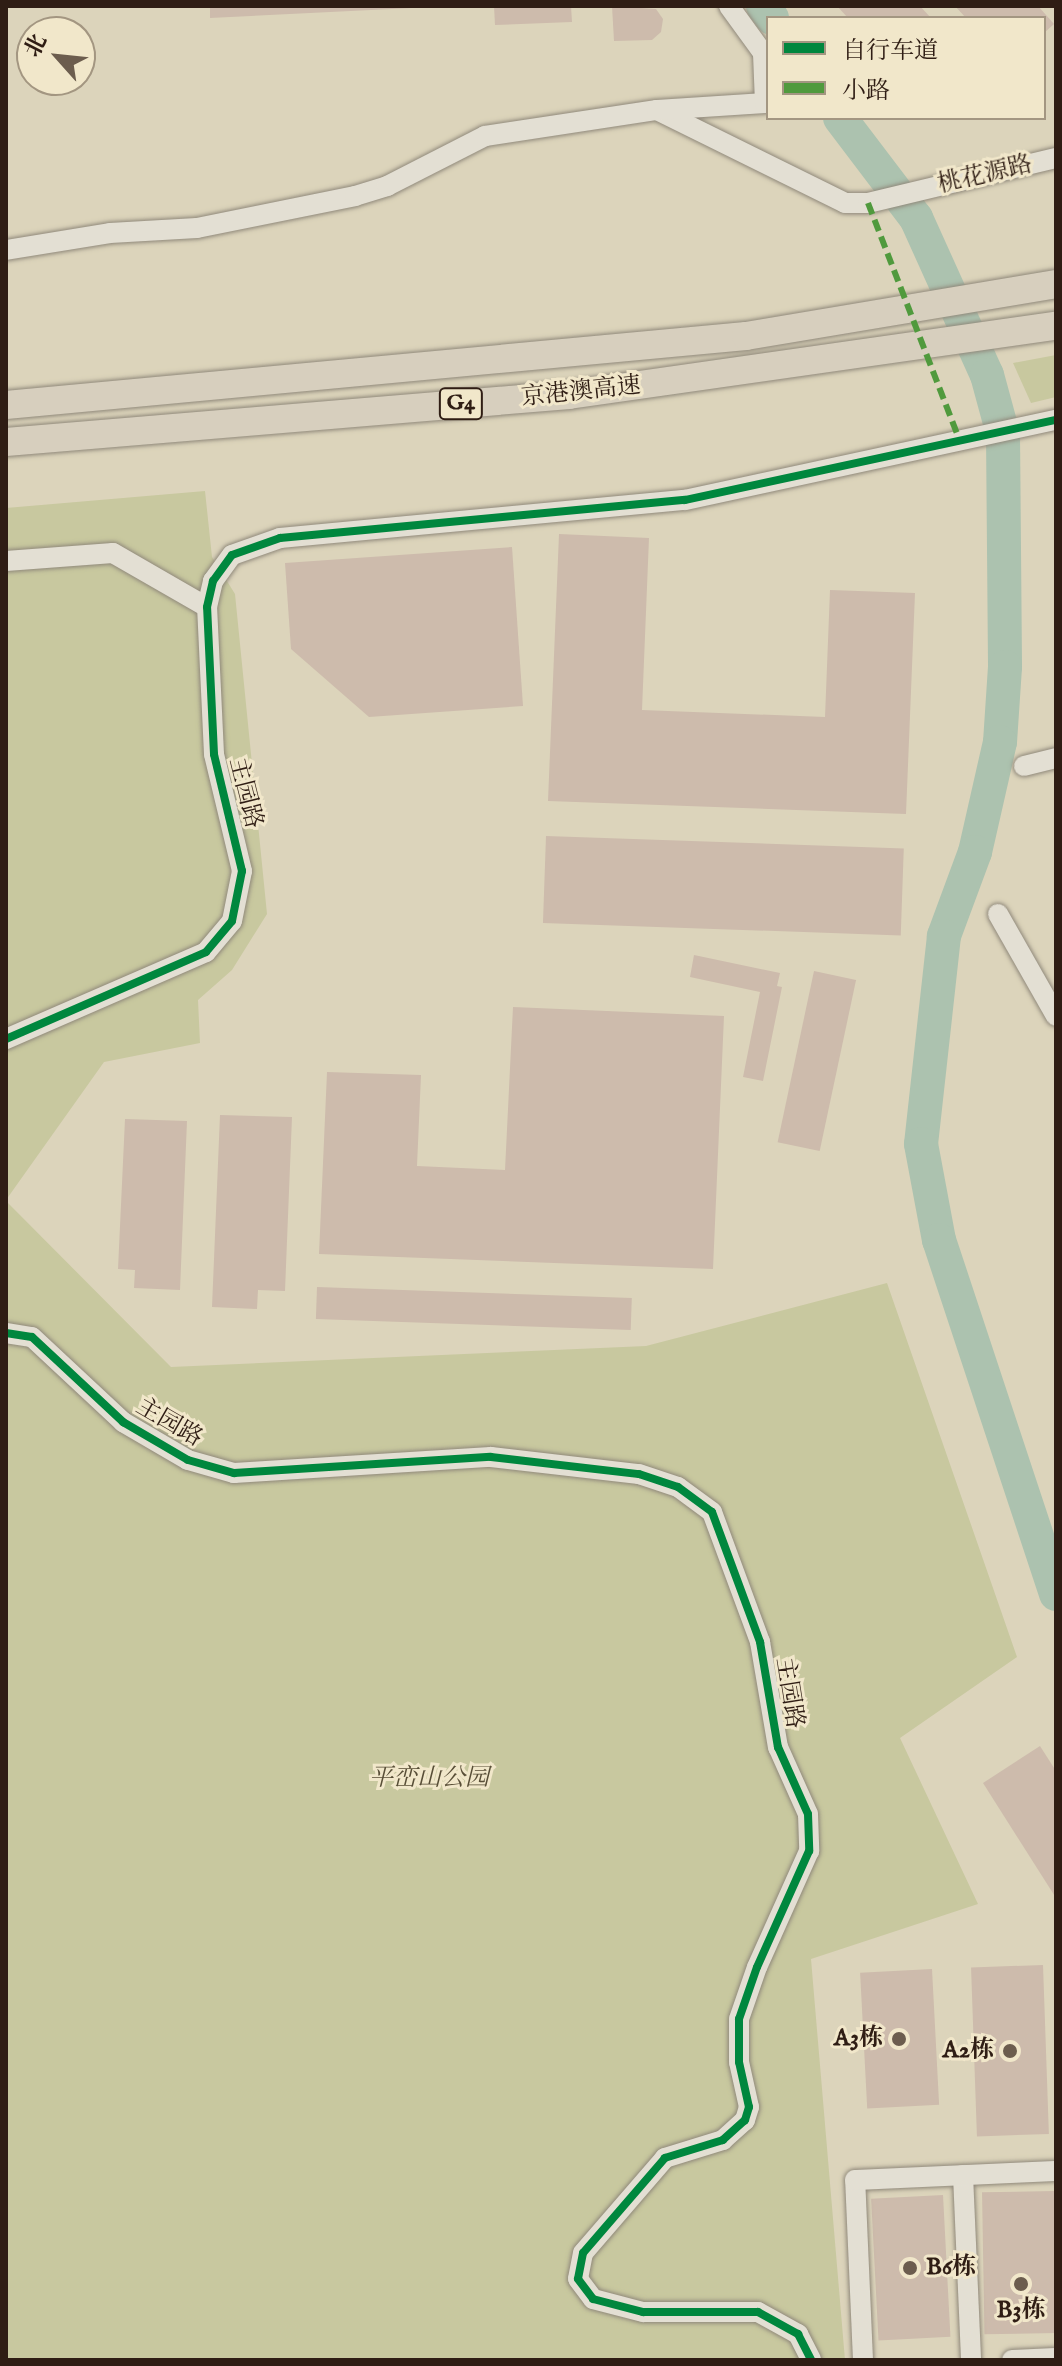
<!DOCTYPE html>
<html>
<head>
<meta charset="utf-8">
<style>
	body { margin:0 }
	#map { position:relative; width:1062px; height:2366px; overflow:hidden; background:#dcd4bb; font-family:"IM FELL English","Noto Serif SC",serif }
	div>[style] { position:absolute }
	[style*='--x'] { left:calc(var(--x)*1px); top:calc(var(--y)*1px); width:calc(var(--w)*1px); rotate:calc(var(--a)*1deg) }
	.green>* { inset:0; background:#c8c89f }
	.river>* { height:34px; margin:-17px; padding:0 17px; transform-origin:17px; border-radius:17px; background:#acc2af }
	.building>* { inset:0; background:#cdbbac; transform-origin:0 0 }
	.roads { filter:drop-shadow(0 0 2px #90897b) drop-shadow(0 0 2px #90897b) }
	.minor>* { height:20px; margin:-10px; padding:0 10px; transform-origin:10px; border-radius:10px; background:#e3dfd3 }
	.highway>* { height:28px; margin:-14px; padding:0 14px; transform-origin:14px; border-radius:14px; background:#d7cfbe }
	.quiet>* { height:6px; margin-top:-3px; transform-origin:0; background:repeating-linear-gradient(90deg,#509a3d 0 12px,transparent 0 18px) }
	.cycleway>* { height:8px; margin:-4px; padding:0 4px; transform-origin:4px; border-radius:4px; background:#00873e }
	.dots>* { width:22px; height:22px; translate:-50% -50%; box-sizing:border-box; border:4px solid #f1e7ca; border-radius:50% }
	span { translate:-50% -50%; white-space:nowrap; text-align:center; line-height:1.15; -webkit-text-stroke:6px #f1e7ca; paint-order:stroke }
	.shield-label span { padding:2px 6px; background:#f1e7ca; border:2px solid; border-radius:6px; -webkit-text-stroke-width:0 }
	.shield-label { font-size:22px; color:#2f1d14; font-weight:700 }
	.street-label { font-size:24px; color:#2f1d14 }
	.park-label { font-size:24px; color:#584e37; font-style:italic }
	.poi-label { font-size:24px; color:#2f1d14; font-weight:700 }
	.right { translate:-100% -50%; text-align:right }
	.left { translate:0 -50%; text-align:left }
	.frame { position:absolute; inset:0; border:8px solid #2f1d14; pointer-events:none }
	.legend { position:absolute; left:766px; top:16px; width:280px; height:104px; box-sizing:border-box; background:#f1e7ca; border:2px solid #a39681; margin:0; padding:10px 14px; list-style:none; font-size:24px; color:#2f1d14 }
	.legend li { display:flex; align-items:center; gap:16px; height:40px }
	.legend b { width:40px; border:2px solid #a39681 }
	.north { position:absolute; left:16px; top:16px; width:80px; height:80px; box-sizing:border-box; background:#f1e7ca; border:2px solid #a39681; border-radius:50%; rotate:297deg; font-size:22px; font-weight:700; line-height:32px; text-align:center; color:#2f1d14 }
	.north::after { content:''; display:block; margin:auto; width:28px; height:36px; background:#6c5d4e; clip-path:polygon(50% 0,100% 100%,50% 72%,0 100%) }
</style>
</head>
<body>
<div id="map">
	<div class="green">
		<div style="clip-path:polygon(1056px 355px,1056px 397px,1031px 403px,1013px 363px)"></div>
		<div style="clip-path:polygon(205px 491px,212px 557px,235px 594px,267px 914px,232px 970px,198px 1000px,200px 1043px,104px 1062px,6px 1200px,6px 508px)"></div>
		<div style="clip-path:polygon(6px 1201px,171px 1367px,646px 1346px,887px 1283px,1017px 1657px,900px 1738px,978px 1904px,811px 1959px,845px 2360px,6px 2360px)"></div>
	</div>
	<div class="river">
		<div style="--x:763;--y:6;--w:15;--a:53"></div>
		<div style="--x:840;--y:118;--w:126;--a:52.8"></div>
		<div style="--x:916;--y:218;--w:172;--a:65.7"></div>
		<div style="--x:987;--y:375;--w:61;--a:74.8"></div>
		<div style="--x:1003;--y:434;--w:233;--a:89.5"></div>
		<div style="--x:1005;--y:667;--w:75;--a:93.8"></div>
		<div style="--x:1000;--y:742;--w:113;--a:102.8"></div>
		<div style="--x:975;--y:852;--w:90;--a:110.3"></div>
		<div style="--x:944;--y:936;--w:209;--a:96.3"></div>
		<div style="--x:921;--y:1144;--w:98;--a:79.4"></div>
		<div style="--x:939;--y:1240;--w:373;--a:71.7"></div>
	</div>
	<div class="building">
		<div style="clip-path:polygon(210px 6px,412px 6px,412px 8px,210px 18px)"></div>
		<div style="clip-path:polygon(494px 6px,571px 6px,572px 22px,495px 25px)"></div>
		<div style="clip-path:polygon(612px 6px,656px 9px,663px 19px,661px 32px,652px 40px,614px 41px)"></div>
		<div style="clip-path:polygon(837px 6px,920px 6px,931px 18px,848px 18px)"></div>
		<div style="clip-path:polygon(955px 6px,1038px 6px,1054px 24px,1044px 33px,1044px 18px,966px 18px)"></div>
		<div style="clip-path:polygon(559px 534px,649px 538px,642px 710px,825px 717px,830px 590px,915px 593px,906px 814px,548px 801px)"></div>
		<div style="clip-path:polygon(512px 547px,523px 706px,369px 717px,291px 649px,285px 563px)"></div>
		<div style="left:546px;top:836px;width:358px;height:87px;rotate:2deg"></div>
		<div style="clip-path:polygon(694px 955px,780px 973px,777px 986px,782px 987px,763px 1081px,743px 1077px,760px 992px,690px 977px)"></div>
		<div style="left:814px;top:971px;width:43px;height:175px;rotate:12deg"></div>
		<div style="clip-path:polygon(513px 1007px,724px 1016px,713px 1269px,319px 1254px,327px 1072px,421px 1075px,417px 1166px,505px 1170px)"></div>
		<div style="clip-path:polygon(220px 1115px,292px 1117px,285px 1291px,258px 1290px,257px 1309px,212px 1307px)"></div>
		<div style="clip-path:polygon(125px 1119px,187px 1121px,180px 1290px,134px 1288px,135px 1270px,118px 1269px)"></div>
		<div style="left:317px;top:1287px;width:315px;height:32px;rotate:2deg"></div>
		<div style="clip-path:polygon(1040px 1746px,1056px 1771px,1056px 1898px,983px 1783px)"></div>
		<div style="left:1043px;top:1965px;width:169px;height:72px;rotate:88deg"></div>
		<div style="left:932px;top:1969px;width:136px;height:72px;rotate:87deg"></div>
		<div style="left:1054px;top:2191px;width:142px;height:72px;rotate:89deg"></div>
		<div style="left:943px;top:2195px;width:142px;height:72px;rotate:87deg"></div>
	</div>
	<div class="roads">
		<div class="minor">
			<div style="--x:657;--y:110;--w:210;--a:26.3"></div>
			<div style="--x:845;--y:203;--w:23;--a:0"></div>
			<div style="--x:868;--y:203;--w:193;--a:-13.5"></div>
			<div style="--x:6;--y:250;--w:105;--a:-9.3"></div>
			<div style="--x:110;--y:233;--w:87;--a:-3.3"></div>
			<div style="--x:197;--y:228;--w:161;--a:-11.4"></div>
			<div style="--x:355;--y:196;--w:34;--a:-17"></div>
			<div style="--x:387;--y:186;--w:110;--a:-27"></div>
			<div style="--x:485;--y:136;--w:174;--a:-8.6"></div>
			<div style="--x:657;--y:110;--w:108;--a:-3.7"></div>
			<div style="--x:765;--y:103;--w:50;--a:-92.3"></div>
			<div style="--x:763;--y:53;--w:58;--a:-125.9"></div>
			<div style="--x:6;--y:561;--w:107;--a:-4.3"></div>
			<div style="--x:113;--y:553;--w:108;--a:29.9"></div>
			<div style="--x:1024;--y:766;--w:33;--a:-14"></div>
			<div style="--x:998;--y:914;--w:117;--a:60.4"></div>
			<div style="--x:6;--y:1039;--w:218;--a:-23.5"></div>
			<div style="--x:206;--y:952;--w:40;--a:-50"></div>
			<div style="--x:232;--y:921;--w:51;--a:-78.7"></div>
			<div style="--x:242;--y:871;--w:120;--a:-103.5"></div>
			<div style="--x:214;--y:754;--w:147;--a:-92.7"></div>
			<div style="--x:207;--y:607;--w:27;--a:-77"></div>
			<div style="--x:213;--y:581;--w:32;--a:-54"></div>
			<div style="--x:232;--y:555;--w:51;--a:-19.5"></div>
			<div style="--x:280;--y:538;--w:407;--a:-5.4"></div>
			<div style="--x:685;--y:500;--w:380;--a:-12.2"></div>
			<div style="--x:6;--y:1333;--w:26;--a:9"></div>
			<div style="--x:32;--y:1337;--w:125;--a:43"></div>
			<div style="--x:123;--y:1422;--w:75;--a:30.3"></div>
			<div style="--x:188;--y:1460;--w:48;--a:15.8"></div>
			<div style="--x:234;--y:1473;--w:257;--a:-3.6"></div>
			<div style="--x:491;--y:1457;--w:149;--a:6.6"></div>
			<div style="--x:639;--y:1474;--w:41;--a:18.4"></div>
			<div style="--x:678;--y:1487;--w:42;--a:36.3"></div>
			<div style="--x:712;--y:1512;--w:139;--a:69.7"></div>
			<div style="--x:760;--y:1642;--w:107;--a:80.3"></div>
			<div style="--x:778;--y:1747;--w:73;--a:65.9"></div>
			<div style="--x:808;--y:1814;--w:37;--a:88"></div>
			<div style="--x:809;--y:1851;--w:127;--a:114.1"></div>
			<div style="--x:757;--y:1967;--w:55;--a:109.1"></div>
			<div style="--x:739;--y:2019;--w:43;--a:90"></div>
			<div style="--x:739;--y:2062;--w:46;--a:77.5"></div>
			<div style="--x:749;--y:2107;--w:14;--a:107"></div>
			<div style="--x:745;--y:2120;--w:30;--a:138"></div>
			<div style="--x:723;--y:2140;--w:61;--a:162.8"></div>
			<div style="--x:665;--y:2158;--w:125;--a:130.8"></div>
			<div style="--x:583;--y:2253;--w:26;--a:101"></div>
			<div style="--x:578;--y:2279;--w:25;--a:53"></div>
			<div style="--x:593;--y:2299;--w:52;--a:14.6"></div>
			<div style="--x:643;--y:2312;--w:115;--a:0"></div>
			<div style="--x:758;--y:2312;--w:46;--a:28.8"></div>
			<div style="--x:798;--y:2334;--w:29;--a:63"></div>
			<div style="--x:963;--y:2175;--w:185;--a:87.5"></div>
			<div style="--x:863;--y:2360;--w:180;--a:-92.5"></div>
			<div style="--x:855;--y:2180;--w:201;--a:-2.6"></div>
			<div style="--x:1012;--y:2360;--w:44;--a:-2.6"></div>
		</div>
		<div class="highway">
			<div style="--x:6;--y:405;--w:743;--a:-5.33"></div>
			<div style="--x:746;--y:336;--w:314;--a:-9.5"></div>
			<div style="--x:6;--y:442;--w:565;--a:-4.77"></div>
			<div style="--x:569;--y:395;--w:492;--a:-8.1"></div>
		</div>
	</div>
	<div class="quiet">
		<div style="--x:868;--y:203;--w:258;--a:68.9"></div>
	</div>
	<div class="cycleway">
		<div style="--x:6;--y:1039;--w:218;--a:-23.5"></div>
		<div style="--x:206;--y:952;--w:40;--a:-50"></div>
		<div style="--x:232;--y:921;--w:51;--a:-78.7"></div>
		<div style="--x:242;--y:871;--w:120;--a:-103.5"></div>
		<div style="--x:214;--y:754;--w:147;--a:-92.7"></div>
		<div style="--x:207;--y:607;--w:27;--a:-77"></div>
		<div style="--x:213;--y:581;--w:32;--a:-54"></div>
		<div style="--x:232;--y:555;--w:51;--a:-19.5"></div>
		<div style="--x:280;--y:538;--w:407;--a:-5.4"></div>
		<div style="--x:685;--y:500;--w:380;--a:-12.2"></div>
		<div style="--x:6;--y:1333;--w:26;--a:9"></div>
		<div style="--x:32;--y:1337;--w:125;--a:43"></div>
		<div style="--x:123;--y:1422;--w:75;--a:30.3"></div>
		<div style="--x:188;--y:1460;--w:48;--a:15.8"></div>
		<div style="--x:234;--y:1473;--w:257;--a:-3.6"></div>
		<div style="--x:491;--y:1457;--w:149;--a:6.6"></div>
		<div style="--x:639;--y:1474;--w:41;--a:18.4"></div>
		<div style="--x:678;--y:1487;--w:42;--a:36.3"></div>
		<div style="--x:712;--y:1512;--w:139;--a:69.7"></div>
		<div style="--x:760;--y:1642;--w:107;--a:80.3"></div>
		<div style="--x:778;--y:1747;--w:73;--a:65.9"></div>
		<div style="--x:808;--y:1814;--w:37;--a:88"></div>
		<div style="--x:809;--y:1851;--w:127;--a:114.1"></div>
		<div style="--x:757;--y:1967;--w:55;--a:109.1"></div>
		<div style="--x:739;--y:2019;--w:43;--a:90"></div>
		<div style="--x:739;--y:2062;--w:46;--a:77.5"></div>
		<div style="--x:749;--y:2107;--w:14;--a:107"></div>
		<div style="--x:745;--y:2120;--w:30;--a:138"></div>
		<div style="--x:723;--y:2140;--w:61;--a:162.8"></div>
		<div style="--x:665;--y:2158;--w:125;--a:130.8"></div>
		<div style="--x:583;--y:2253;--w:26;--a:101"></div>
		<div style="--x:578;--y:2279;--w:25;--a:53"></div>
		<div style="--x:593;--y:2299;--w:52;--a:14.6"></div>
		<div style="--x:643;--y:2312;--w:115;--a:0"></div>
		<div style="--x:758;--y:2312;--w:46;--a:28.8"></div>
		<div style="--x:798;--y:2334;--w:29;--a:63"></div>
	</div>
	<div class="dots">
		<div style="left:899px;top:2039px;background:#6c5d4e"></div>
		<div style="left:1010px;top:2051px;background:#6c5d4e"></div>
		<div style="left:910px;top:2268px;background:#6c5d4e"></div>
		<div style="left:1021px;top:2284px;background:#6c5d4e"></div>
	</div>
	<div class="shield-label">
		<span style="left:461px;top:404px">G4</span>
	</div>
	<div class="street-label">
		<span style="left:985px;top:175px;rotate:-13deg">桃花源路</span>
		<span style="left:581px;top:392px;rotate:-6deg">京港澳高速</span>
		<span style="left:245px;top:793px;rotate:76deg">主园路</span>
		<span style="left:169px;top:1423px;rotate:30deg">主园路</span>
		<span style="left:789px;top:1693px;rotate:81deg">主园路</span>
	</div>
	<div class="park-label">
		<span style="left:429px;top:1779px">平峦山公园</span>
	</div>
	<div class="poi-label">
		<span class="right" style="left:883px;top:2039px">A3栋</span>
		<span class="right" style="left:994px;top:2051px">A2栋</span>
		<span class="left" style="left:926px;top:2268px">B6栋</span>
		<span style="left:1021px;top:2311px">B3栋</span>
	</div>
	<div class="frame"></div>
	<ul class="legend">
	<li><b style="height:10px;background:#00873e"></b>自行车道</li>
	<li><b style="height:10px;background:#509a3d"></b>小路</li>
	</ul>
	<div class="north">北</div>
</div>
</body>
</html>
